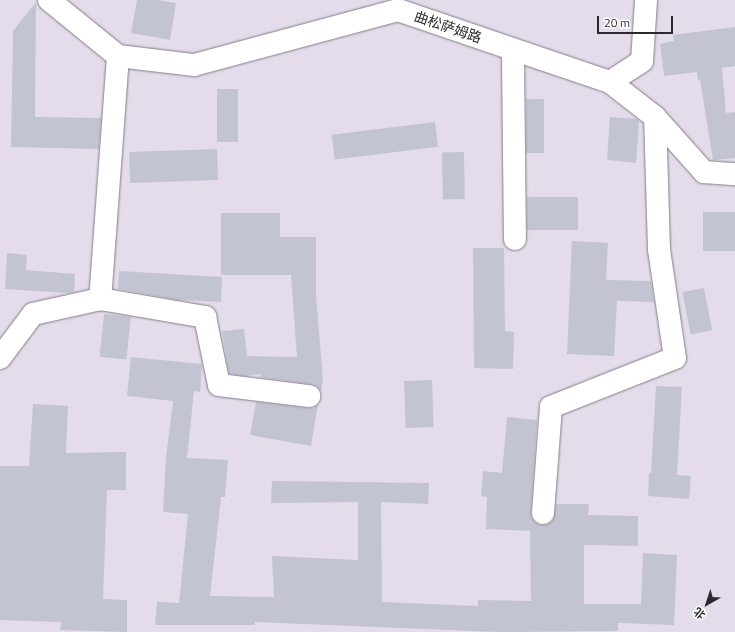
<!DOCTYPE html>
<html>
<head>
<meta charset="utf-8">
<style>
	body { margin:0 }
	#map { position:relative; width:735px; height:632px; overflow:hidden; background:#e4dcea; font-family:"Titillium Web","Noto Sans SC",sans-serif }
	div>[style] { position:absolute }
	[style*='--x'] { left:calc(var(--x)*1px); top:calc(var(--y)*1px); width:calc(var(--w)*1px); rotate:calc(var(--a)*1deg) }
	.building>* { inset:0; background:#c3c4d2; transform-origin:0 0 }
	.roads { filter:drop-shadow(0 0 1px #837c88) drop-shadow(0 0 1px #837c88) }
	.minor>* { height:22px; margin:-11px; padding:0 11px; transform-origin:11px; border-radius:11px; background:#fff }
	span { translate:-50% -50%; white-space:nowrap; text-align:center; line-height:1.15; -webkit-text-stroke:3px #fff; paint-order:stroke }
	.street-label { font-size:14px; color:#2b292e }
	.north { position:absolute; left:687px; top:584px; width:40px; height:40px; -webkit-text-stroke:3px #fff; paint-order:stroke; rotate:219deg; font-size:11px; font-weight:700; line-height:16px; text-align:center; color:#2b292e }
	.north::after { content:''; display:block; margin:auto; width:14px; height:18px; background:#2b292e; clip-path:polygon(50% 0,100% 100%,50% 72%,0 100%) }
	.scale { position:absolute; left:597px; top:16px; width:76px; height:18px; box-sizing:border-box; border:2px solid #2b292e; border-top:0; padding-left:5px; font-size:12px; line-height:14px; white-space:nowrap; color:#2b292e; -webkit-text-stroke:3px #fff; paint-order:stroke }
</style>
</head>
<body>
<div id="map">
	<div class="building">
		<div style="clip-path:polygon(137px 0,157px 0,176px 3px,170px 40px,131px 33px)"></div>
		<div style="clip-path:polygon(36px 2px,35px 117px,101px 118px,99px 149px,11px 147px,13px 31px)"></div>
		<div style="clip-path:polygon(735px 27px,735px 66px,722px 68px,726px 113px,735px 112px,735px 158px,713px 160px,700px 80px,698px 80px,697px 72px,664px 76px,660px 44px,674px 41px,673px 35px)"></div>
		<div style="left:217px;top:89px;width:21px;height:53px"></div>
		<div style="left:526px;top:99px;width:18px;height:54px"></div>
		<div style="clip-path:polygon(610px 117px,637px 119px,639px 121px,636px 163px,607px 160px)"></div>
		<div style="left:435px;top:122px;width:25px;height:104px;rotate:83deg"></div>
		<div style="left:217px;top:149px;width:31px;height:88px;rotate:88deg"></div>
		<div style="left:464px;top:152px;width:47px;height:22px;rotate:89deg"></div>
		<div style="left:527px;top:197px;width:51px;height:33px"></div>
		<div style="left:735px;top:212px;width:39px;height:32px;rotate:90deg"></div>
		<div style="clip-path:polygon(221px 213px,280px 213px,280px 237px,316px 237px,316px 295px,323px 380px,321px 391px,317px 386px,311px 384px,260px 377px,261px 374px,244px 376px,229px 374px,222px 331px,244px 329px,247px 356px,297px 357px,291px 275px,221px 275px)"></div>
		<div style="clip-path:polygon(572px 241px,608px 243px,606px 280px,651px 281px,654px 302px,617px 301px,614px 356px,567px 354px)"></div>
		<div style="clip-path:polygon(473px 248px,504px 248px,505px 331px,514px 332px,513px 369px,474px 368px)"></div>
		<div style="clip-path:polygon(7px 253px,27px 255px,26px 270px,75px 274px,74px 292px,68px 293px,5px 289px)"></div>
		<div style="clip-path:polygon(119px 271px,222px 277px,221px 302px,178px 300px,118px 289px)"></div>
		<div style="left:704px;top:288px;width:43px;height:22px;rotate:79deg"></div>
		<div style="left:104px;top:314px;width:27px;height:43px;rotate:6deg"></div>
		<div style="clip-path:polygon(131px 357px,202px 364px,200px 392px,194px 391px,187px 458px,228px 460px,225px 497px,221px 497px,210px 596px,274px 597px,272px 556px,358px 560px,358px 502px,271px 503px,272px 481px,429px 483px,428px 504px,381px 502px,382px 602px,478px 606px,478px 600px,531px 601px,530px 531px,486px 529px,487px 497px,481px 496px,483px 471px,502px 473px,507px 417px,537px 420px,531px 512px,532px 518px,536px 523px,542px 525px,548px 524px,553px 520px,556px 504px,589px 504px,588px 515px,638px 516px,638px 546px,584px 545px,584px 604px,641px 604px,643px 553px,677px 555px,674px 625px,618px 623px,618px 631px,498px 632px,255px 622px,255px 625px,155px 625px,157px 602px,179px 603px,188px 514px,163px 512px,166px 457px,173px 401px,127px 396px)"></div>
		<div style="left:432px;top:380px;width:47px;height:28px;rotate:88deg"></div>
		<div style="clip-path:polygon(656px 386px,682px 387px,677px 475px,691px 476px,689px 499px,648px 496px,649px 473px,651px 473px)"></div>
		<div style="clip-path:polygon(256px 402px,307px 408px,314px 408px,318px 404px,311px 446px,250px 435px)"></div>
		<div style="clip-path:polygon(33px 404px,68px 406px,66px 453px,126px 452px,126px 490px,107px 490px,103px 599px,127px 600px,127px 632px,60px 630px,61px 622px,0 620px,0 466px,29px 466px)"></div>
	</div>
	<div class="roads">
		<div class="minor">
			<div style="--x:49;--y:0;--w:89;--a:39.1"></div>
			<div style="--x:118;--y:56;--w:77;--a:6.8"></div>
			<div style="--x:194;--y:65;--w:211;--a:-15.1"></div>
			<div style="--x:398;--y:10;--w:224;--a:18.8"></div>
			<div style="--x:610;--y:82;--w:57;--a:37.9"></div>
			<div style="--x:655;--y:117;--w:74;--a:48.3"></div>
			<div style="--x:704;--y:172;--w:31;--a:4"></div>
			<div style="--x:118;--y:56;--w:244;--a:94.2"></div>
			<div style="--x:100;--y:299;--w:107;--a:9.7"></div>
			<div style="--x:205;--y:317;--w:69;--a:78.4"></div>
			<div style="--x:219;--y:385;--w:91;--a:7"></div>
			<div style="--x:513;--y:56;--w:183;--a:89.4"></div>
			<div style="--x:610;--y:82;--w:38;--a:-33"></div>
			<div style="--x:642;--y:61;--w:61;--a:-86.2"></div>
			<div style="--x:0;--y:358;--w:55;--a:-53.1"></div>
			<div style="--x:33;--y:314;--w:69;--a:-12.6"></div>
			<div style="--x:543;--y:513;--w:106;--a:-85.7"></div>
			<div style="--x:551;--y:407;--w:133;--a:-21.6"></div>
			<div style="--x:675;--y:358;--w:110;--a:-98.4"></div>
			<div style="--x:659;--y:249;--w:132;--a:-91.7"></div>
		</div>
	</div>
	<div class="street-label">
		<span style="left:448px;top:27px;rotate:19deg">曲松萨姆路</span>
	</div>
	<div class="north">北</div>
	<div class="scale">20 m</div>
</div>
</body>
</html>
